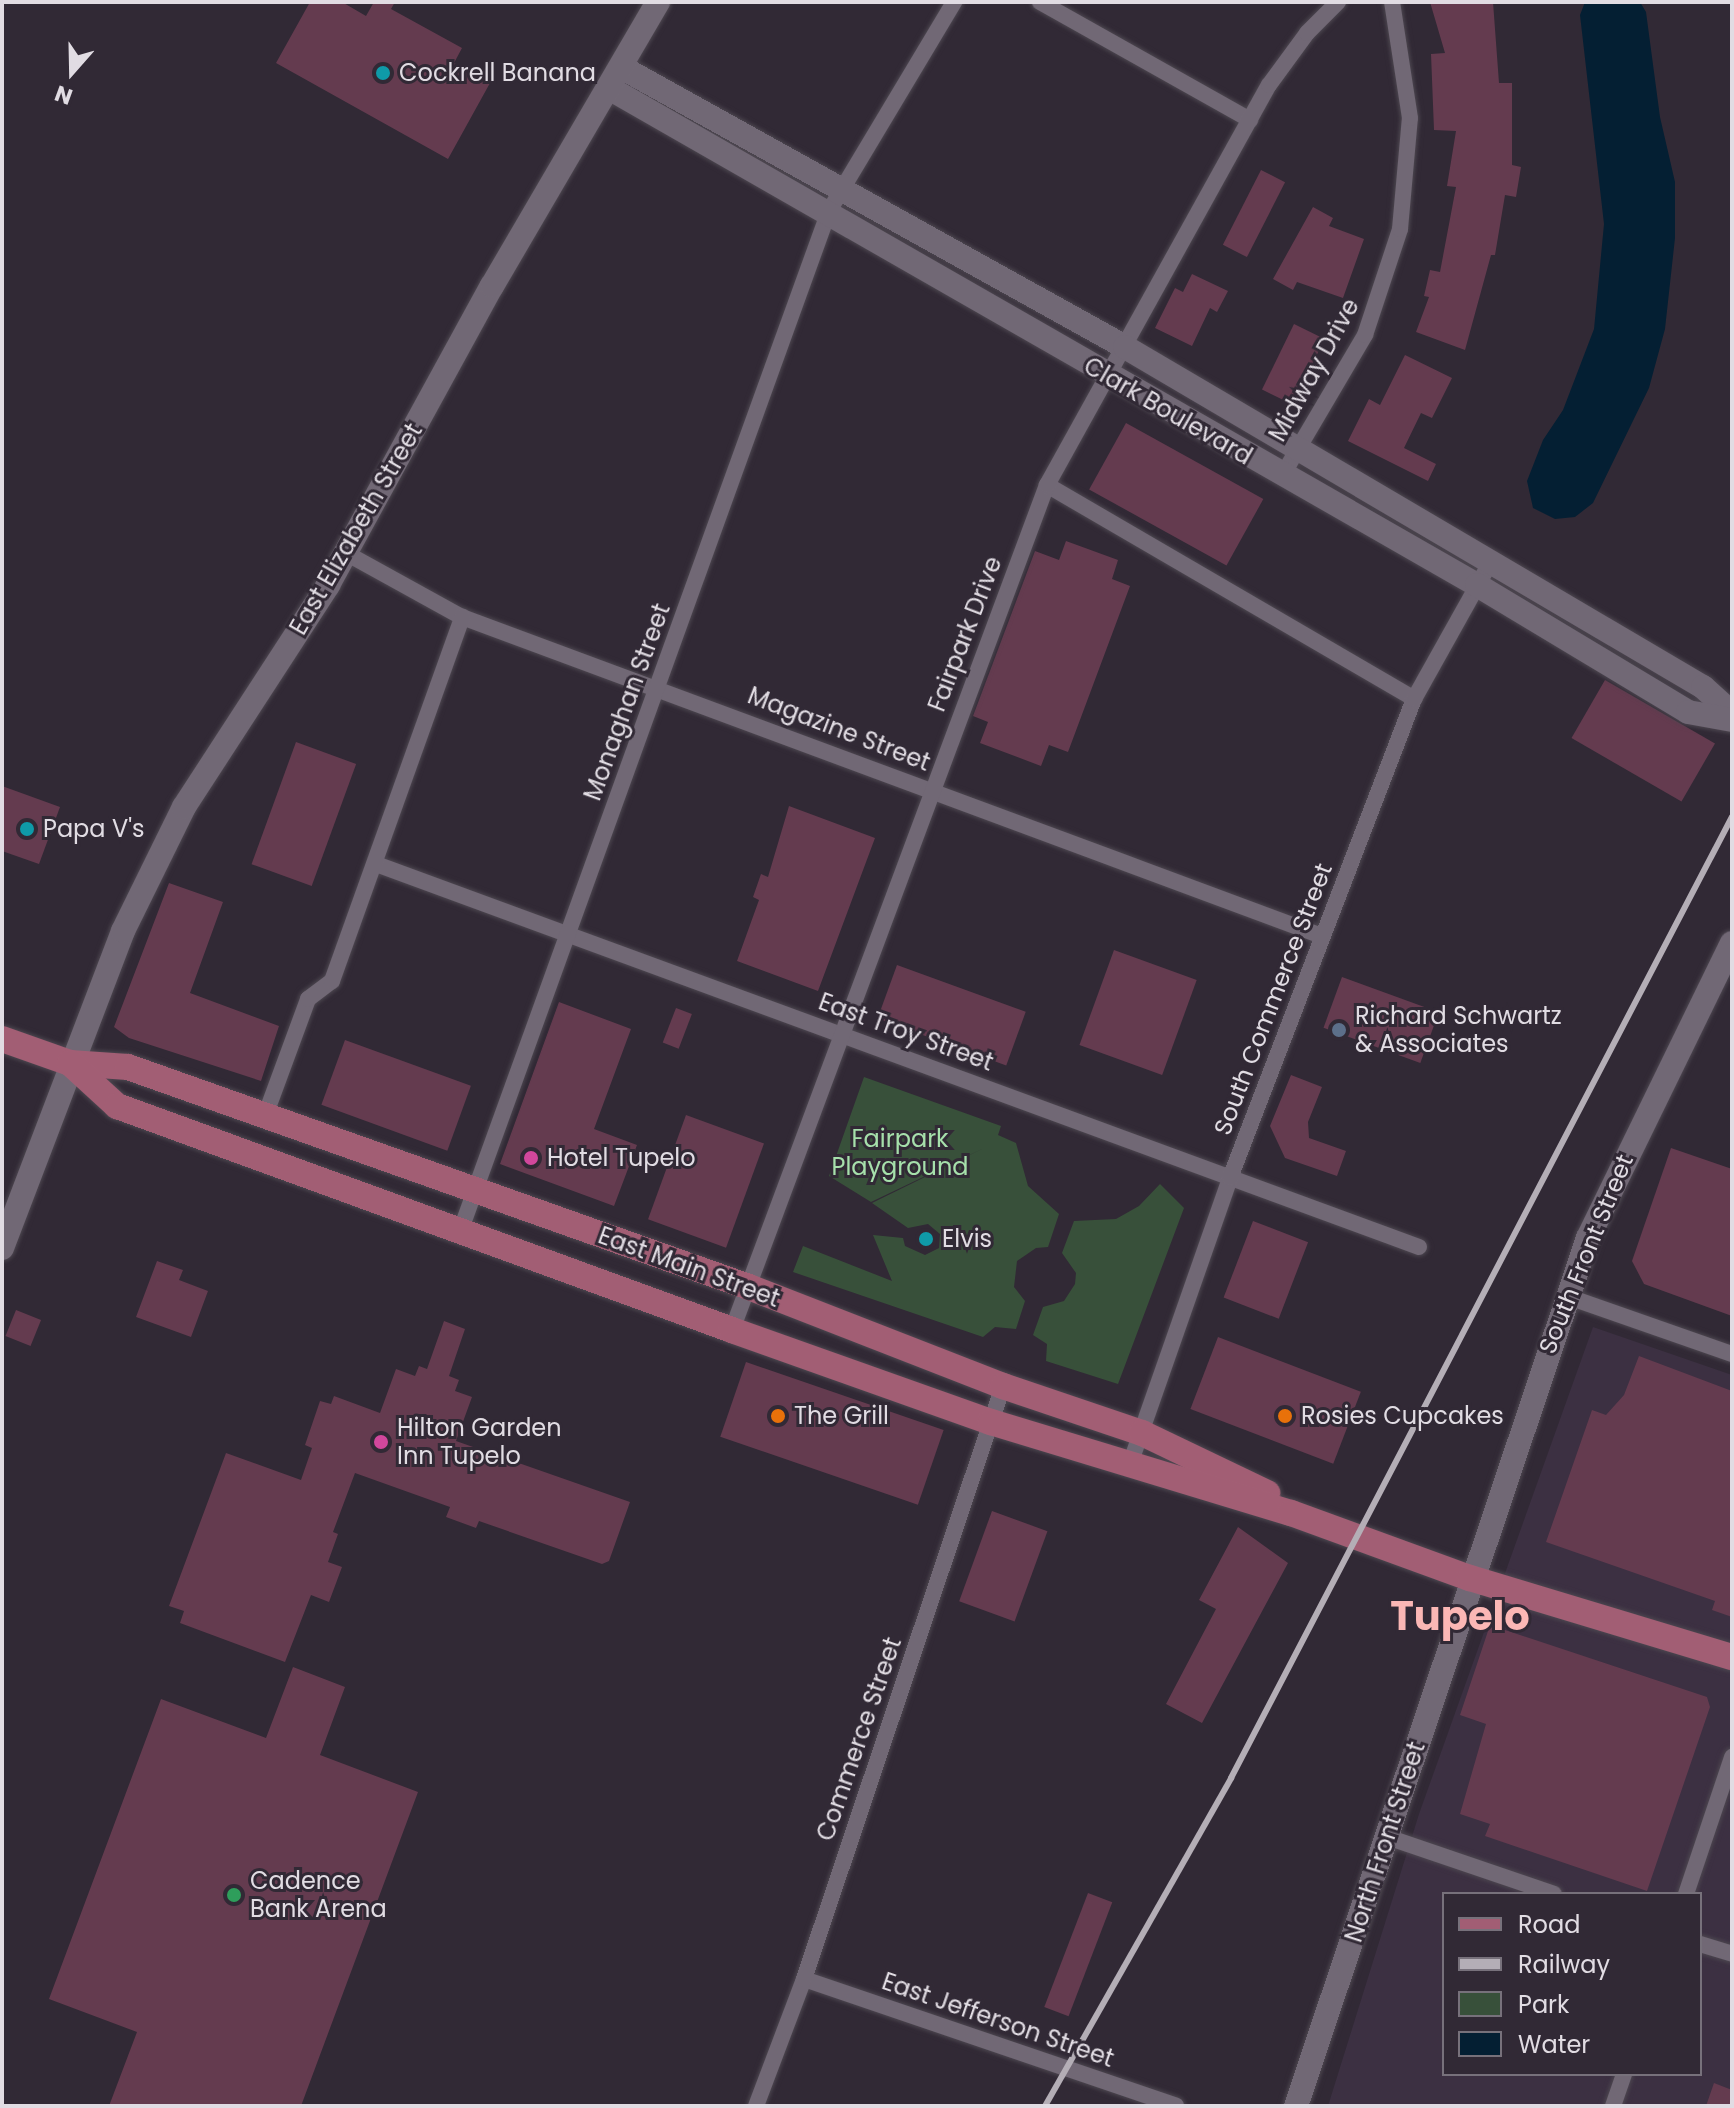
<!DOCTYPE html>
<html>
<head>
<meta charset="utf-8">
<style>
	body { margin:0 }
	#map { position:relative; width:1734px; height:2108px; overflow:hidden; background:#312935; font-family:Poppins,sans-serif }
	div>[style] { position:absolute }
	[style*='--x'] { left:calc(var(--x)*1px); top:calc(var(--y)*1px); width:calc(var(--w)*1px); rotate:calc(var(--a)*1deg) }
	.built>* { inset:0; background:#3c3042 }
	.green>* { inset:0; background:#38503a }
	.water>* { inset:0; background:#041f33 }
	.building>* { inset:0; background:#643b4f; transform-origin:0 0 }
	.roads { filter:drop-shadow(0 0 2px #4d4750) drop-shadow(0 0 2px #4d4750) }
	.street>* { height:16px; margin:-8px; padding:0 8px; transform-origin:8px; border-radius:8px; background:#716875 }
	.secondary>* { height:24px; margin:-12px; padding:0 12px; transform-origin:12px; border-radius:12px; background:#716875 }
	.primary>* { height:26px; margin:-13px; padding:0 13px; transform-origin:13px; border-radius:13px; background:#a25e74 }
	.rail>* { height:6px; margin:-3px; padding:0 3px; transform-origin:3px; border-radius:3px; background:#b4aeb6 }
	.dots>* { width:22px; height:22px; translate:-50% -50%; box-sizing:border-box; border:4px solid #312935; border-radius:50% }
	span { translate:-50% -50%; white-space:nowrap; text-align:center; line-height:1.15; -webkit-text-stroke:6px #312935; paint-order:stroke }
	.poi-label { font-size:24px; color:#e1dce3 }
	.left { translate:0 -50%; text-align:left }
	.street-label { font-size:24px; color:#e1dce3 }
	.park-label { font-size:24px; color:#a6e0ab }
	.town-label { font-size:40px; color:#fbb7b5; font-weight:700 }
	.frame { position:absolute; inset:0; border:4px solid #e1dce3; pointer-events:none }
	.legend { position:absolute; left:1442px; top:1892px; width:260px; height:184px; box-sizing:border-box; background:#312935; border:2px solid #77717b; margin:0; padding:10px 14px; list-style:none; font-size:24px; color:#e1dce3 }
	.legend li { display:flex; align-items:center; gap:16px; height:40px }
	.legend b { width:40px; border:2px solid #77717b }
	.north { position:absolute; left:32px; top:32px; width:80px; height:80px; -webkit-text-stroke:6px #312935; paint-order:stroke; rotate:200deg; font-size:22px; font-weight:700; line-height:32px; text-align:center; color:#e1dce3 }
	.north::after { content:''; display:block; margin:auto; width:28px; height:36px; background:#e1dce3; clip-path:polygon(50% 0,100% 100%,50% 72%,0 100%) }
</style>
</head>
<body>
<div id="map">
	<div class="built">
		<div style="clip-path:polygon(evenodd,1593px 1327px,1732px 1375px,1732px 2106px,1328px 2106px,1419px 1814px,1593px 1327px,1444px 1894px,1700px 1894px,1700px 2074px,1444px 2074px,1444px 1894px)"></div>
	</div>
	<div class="green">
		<div style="clip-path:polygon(864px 1077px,1001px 1126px,998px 1135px,1016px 1143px,1028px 1186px,1059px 1214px,1048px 1247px,1036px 1248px,1017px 1261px,1014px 1287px,1025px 1301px,1016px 1329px,995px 1327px,983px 1337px,793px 1272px,803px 1246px,892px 1281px,873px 1235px,903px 1238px,905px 1246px,925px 1255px,939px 1248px,940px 1234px,928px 1224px,908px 1228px,872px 1203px,984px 1148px,871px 1202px,829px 1176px)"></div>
		<div style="clip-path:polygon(1160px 1184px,1184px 1208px,1118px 1384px,1046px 1361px,1047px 1344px,1033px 1335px,1043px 1307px,1064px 1301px,1075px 1284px,1076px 1273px,1062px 1253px,1074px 1221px,1116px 1219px,1139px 1206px)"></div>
	</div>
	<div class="water">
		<div style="clip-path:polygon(1585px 2px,1640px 2px,1646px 12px,1660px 117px,1675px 182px,1675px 238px,1665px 329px,1649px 388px,1593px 503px,1575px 517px,1555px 519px,1533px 508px,1527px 481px,1543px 440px,1563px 410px,1594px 329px,1604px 224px,1580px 15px)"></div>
	</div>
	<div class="building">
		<div style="clip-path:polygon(310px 2px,342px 2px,366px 16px,374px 2px,395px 2px,391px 9px,462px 48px,454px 63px,490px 83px,448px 159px,276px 63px)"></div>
		<div style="clip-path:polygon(1430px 2px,1493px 2px,1499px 83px,1512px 83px,1512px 165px,1521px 167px,1516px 197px,1505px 195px,1495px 255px,1491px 255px,1465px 350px,1416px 332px,1429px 297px,1424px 296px,1430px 270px,1440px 272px,1456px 187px,1447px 186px,1456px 131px,1434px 130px,1431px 54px,1445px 53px)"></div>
		<div style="left:1261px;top:170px;width:27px;height:84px;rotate:27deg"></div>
		<div style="clip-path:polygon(1313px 207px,1333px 218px,1329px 226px,1364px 239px,1343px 298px,1297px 282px,1293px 290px,1273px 279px)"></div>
		<div style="clip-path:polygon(1192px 274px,1228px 291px,1217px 312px,1210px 308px,1192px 346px,1155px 328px,1175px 288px,1183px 292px)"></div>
		<div style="left:1294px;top:324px;width:34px;height:73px;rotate:26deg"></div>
		<div style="clip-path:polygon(1405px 355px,1452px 378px,1432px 418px,1421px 413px,1404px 448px,1436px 464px,1428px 481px,1348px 441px,1369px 399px,1380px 405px)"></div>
		<div style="left:1126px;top:423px;width:157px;height:76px;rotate:29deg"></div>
		<div style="clip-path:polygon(1066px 541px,1118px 560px,1112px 579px,1130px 586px,1068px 752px,1049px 745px,1041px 766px,980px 743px,988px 722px,973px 716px,1035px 551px,1059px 560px)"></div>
		<div style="left:1605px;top:680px;width:127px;height:67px;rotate:30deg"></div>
		<div style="left:296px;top:742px;width:64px;height:130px;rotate:20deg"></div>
		<div style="clip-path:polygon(2px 786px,60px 807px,39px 864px,2px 851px)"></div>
		<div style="clip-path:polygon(789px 806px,875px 838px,818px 991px,737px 961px,759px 900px,753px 897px,761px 874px,768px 877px)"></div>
		<div style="clip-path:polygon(169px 883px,223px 902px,190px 993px,279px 1026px,261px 1081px,129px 1038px,114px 1027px)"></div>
		<div style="left:1114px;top:950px;width:88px;height:101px;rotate:20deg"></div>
		<div style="left:897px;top:965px;width:137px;height:57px;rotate:20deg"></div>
		<div style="left:1342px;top:977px;width:103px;height:54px;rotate:20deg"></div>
		<div style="clip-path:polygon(559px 1002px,631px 1029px,594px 1129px,637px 1145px,614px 1206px,500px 1164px)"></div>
		<div style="left:676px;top:1008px;width:17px;height:37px;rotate:21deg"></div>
		<div style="left:345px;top:1040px;width:134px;height:69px;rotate:20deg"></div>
		<div style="clip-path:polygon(1291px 1075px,1322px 1087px,1308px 1122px,1309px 1138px,1346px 1151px,1337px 1176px,1285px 1158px,1270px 1126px)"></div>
		<div style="left:686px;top:1115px;width:83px;height:111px;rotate:20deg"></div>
		<div style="clip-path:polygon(1671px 1148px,1732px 1169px,1732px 1316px,1644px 1284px,1632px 1261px)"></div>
		<div style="left:1253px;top:1221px;width:59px;height:82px;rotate:21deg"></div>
		<div style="clip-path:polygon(157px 1261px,183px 1270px,179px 1280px,208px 1291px,191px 1337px,136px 1317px)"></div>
		<div style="left:16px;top:1310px;width:27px;height:28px;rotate:22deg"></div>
		<div style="clip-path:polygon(444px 1321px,465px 1329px,449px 1376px,459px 1380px,455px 1391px,472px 1397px,456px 1441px,630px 1502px,609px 1561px,602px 1564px,479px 1521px,476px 1528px,446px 1517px,450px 1507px,355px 1473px,333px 1532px,338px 1534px,328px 1562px,342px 1567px,329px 1602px,311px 1595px,285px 1662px,180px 1623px,184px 1611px,169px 1606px,226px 1453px,301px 1480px,312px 1448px,305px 1445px,320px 1401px,331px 1404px,334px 1396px,380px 1413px,396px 1369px,415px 1376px,419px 1366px,427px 1369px)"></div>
		<div style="left:1218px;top:1337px;width:153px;height:77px;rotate:21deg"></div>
		<div style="clip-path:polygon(1639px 1356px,1732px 1391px,1732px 1617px,1712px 1610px,1715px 1601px,1546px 1542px,1592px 1410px,1606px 1415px,1624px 1395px)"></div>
		<div style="left:746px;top:1362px;width:209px;height:79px;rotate:19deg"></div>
		<div style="left:992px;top:1511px;width:59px;height:96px;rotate:20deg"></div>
		<div style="clip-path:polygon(1238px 1527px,1288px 1563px,1202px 1723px,1166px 1704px,1216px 1609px,1199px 1600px)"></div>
		<div style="clip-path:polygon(1490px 1625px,1707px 1697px,1710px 1707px,1647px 1891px,1485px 1836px,1490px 1824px,1460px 1814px,1486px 1724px,1460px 1715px)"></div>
		<div style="clip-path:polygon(293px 1667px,345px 1687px,320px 1755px,418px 1792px,301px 2106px,109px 2106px,137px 2032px,49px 1999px,161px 1699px,266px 1738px)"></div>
		<div style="left:1088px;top:1893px;width:26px;height:122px;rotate:21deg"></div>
		<div style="clip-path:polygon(1714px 2083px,1732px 2090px,1732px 2106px,1706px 2106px)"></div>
	</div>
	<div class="roads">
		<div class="street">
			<div style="--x:1040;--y:2;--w:241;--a:29.3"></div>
			<div style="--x:1282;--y:476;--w:164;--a:-59.5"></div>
			<div style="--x:1365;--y:335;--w:112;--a:-71.7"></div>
			<div style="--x:1400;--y:229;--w:111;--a:-84.9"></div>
			<div style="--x:1410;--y:118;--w:117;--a:-98.8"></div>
			<div style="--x:1047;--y:485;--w:425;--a:30.2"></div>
			<div style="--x:346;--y:553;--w:132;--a:28.9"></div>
			<div style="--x:462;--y:617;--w:917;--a:20.35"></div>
			<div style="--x:376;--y:864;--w:1111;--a:20.16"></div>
			<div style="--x:265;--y:1116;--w:125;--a:-69.8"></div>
			<div style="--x:308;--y:999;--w:30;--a:-37"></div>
			<div style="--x:332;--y:981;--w:387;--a:-70.3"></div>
			<div style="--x:460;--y:1232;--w:1086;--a:-70.13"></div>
			<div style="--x:829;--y:211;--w:244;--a:-59.1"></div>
			<div style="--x:1566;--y:1296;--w:176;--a:19.3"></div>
			<div style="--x:732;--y:1330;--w:902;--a:-69.56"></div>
			<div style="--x:1047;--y:485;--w:457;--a:-61"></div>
			<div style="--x:1269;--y:85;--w:64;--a:-53.8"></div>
			<div style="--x:1307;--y:33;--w:44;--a:-45"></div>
			<div style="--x:1130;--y:1464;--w:303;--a:-70.7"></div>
			<div style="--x:1230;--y:1178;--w:513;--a:-68.99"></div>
			<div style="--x:1414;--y:699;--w:156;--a:-60.8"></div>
			<div style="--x:1387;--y:1837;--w:176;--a:18.8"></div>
			<div style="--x:1686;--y:1894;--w:145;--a:-71.4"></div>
			<div style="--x:1700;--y:1944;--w:34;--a:17"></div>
			<div style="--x:804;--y:1979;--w:393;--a:18.8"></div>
			<div style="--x:756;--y:2106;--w:136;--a:-69.3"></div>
			<div style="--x:804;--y:1979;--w:625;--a:-71.45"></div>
			<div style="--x:1613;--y:2106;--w:34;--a:-71"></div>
		</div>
		<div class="secondary">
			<div style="--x:621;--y:67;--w:577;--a:29.05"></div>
			<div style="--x:1125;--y:347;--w:671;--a:30.47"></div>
			<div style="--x:1703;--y:687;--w:39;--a:42"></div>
			<div style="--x:609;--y:88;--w:1000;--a:29.79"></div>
			<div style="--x:1477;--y:585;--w:246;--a:31"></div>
			<div style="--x:1688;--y:712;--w:45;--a:10.3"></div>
			<div style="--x:2;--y:1248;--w:339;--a:-69.1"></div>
			<div style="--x:123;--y:931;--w:138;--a:-63.8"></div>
			<div style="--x:184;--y:807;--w:265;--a:-57"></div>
			<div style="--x:328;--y:585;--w:341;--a:-61.3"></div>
			<div style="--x:492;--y:286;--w:329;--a:-59.7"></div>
			<div style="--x:1296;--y:2106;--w:916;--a:-71.41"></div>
			<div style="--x:1588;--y:1238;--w:328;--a:-64"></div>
		</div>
		<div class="primary">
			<div style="--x:2;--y:1039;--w:72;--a:19.4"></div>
			<div style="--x:70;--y:1063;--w:58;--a:3.9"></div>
			<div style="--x:128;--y:1067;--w:659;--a:19.51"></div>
			<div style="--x:749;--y:1287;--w:273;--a:21.3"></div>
			<div style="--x:1003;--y:1386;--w:147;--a:18.7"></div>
			<div style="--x:1142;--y:1433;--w:139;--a:25.6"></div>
			<div style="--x:70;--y:1063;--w:64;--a:42.5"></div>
			<div style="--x:117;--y:1106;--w:655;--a:20.01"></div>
			<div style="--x:732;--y:1330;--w:275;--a:19.6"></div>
			<div style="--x:991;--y:1422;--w:313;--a:16.9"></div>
			<div style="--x:1291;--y:1513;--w:190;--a:20"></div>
			<div style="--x:1470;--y:1578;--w:274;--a:16.8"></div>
		</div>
	</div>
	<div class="rail">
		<div style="--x:1045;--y:2106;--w:377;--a:-60.4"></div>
		<div style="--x:1231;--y:1778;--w:1084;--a:-62.47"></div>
	</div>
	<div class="dots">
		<div style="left:383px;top:73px;background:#0f9aa8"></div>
		<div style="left:27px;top:829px;background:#0f9aa8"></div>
		<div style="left:1339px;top:1030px;background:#5c6f8a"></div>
		<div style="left:531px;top:1158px;background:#d1479c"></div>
		<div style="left:926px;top:1239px;background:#0f9aa8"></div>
		<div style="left:778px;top:1416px;background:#e8710a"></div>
		<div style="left:1285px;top:1416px;background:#e8710a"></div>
		<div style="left:381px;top:1442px;background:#d1479c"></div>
		<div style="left:234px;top:1895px;background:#2e9e5b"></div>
	</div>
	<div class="poi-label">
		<span class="left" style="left:399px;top:73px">Cockrell Banana</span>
		<span class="left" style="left:43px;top:829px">Papa V's</span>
		<span class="left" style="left:1355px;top:1030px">Richard Schwartz<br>&amp; Associates</span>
		<span class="left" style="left:547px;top:1158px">Hotel Tupelo</span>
		<span class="left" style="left:942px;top:1239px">Elvis</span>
		<span class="left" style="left:794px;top:1416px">The Grill</span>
		<span class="left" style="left:1301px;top:1416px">Rosies Cupcakes</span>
		<span class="left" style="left:397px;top:1442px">Hilton Garden<br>Inn Tupelo</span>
		<span class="left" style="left:250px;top:1895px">Cadence<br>Bank Arena</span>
	</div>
	<div class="street-label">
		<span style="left:1314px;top:370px;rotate:-61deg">Midway Drive</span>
		<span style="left:1168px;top:411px;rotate:30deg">Clark Boulevard</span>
		<span style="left:356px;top:529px;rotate:-60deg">East Elizabeth Street</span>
		<span style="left:965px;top:634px;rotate:-69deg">Fairpark Drive</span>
		<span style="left:627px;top:702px;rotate:-70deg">Monaghan Street</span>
		<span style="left:839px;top:729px;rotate:21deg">Magazine Street</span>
		<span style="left:1273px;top:999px;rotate:-69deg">South Commerce Street</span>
		<span style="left:906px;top:1032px;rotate:20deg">East Troy Street</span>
		<span style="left:1586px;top:1254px;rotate:-68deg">South Front Street</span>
		<span style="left:689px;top:1267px;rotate:20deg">East Main Street</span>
		<span style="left:859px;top:1739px;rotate:-71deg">Commerce Street</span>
		<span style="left:1385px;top:1842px;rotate:-72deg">North Front Street</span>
		<span style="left:998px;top:2020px;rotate:19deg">East Jefferson Street</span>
	</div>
	<div class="park-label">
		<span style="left:900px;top:1153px">Fairpark<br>Playground</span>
	</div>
	<div class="town-label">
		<span style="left:1460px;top:1616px">Tupelo</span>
	</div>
	<div class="frame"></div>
	<ul class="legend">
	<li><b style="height:10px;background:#a25e74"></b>Road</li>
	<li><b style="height:10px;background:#b4aeb6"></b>Railway</li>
	<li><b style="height:22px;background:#38503a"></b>Park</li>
	<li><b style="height:22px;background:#041f33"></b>Water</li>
	</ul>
	<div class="north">N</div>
</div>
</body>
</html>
